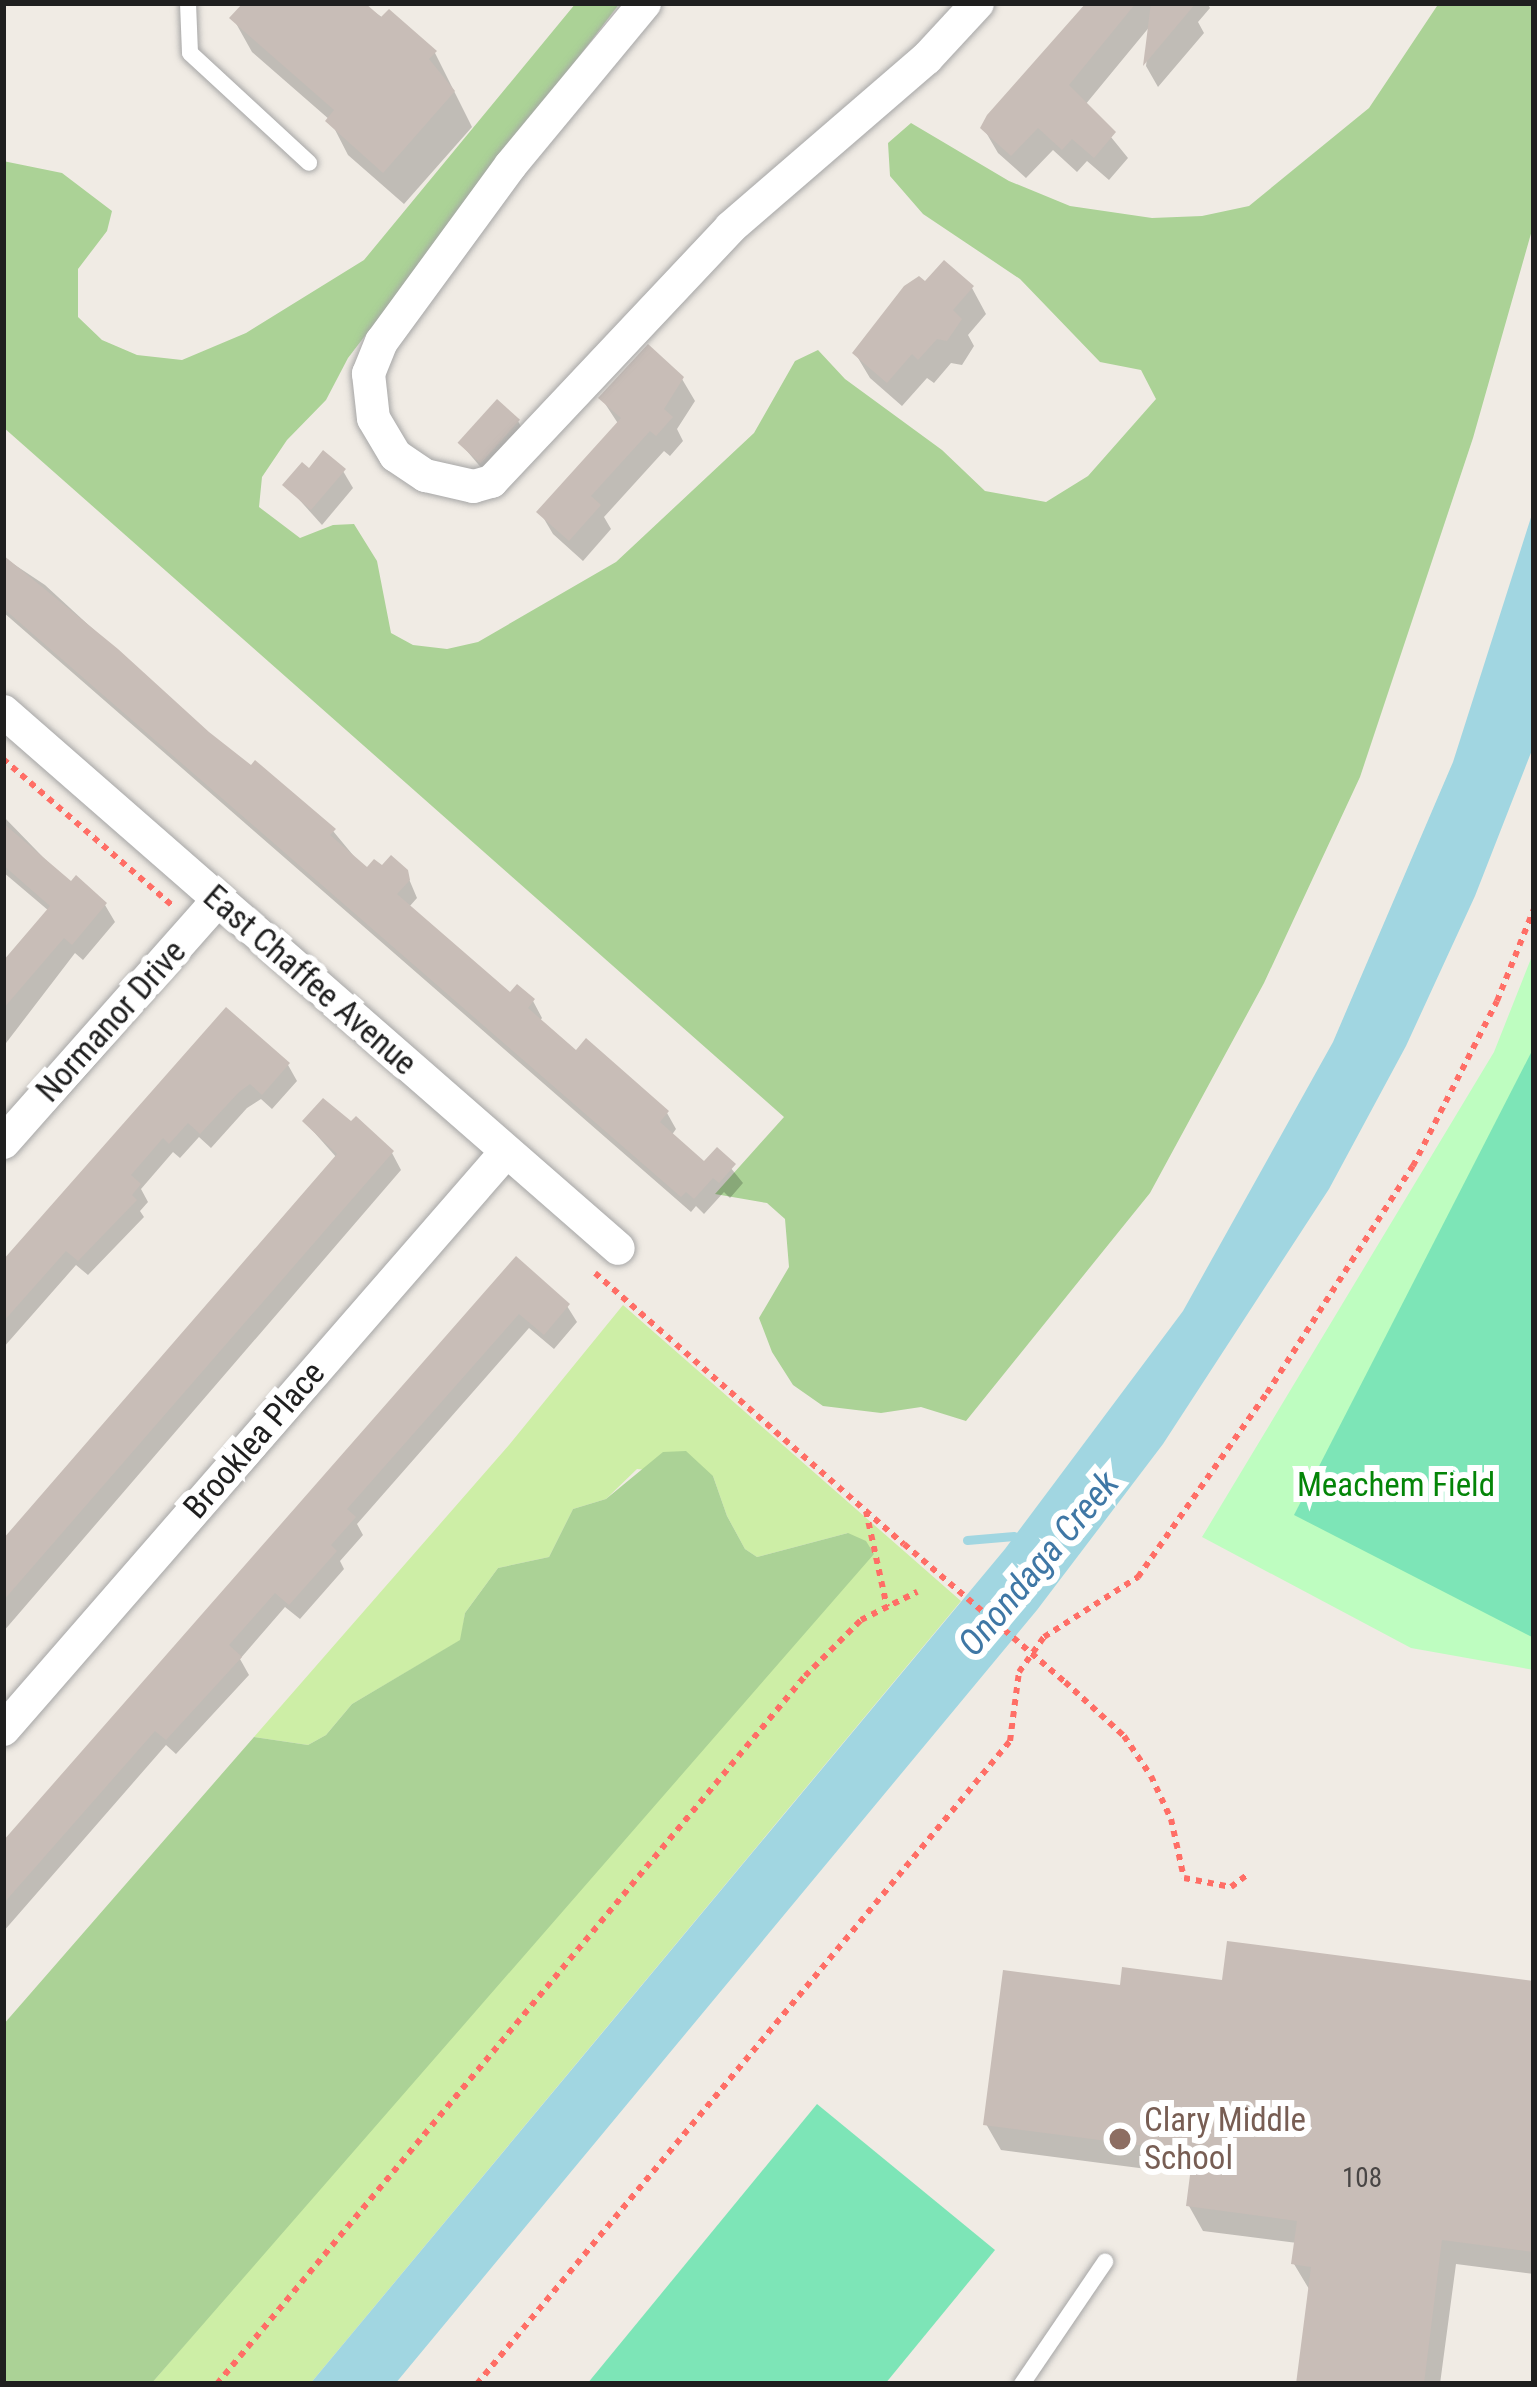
<!DOCTYPE html>
<html>
<head>
<meta charset="utf-8">
<style>
	body { margin:0 }
	#map { position:relative; width:1537px; height:2387px; overflow:hidden; background:#f0ebe4; font-family:"Roboto Condensed",sans-serif }
	div>[style] { position:absolute }
	[style*='--x'] { left:calc(var(--x)*1px); top:calc(var(--y)*1px); width:calc(var(--w)*1px); rotate:calc(var(--a)*1deg) }
	.grass>* { inset:0; background:#cdeea6 }
	.forest>* { inset:0; background:#abd296 }
	.park>* { inset:0; background:#befdc0 }
	.pitch>* { inset:0; background:#7de5b7 }
	.water>* { inset:0; background:#a1d6e1 }
	.shadow>* { inset:0; background:#0003 }
	.stream>* { height:9px; margin:-4.5px; padding:0 4.5px; transform-origin:4.5px; border-radius:4.5px; background:#a1d6e1 }
	.building>* { inset:0; background:#c8bdb7; transform-origin:0 0 }
	.path>* { height:6px; margin-top:-3px; transform-origin:0; background:repeating-linear-gradient(90deg,#ff6e66 0 6px,transparent 0 12px) }
	.roads { filter:drop-shadow(0 0 3px #a6a6a6) drop-shadow(0 0 3px #a6a6a6) }
	.service>* { height:16px; margin:-8px; padding:0 8px; transform-origin:8px; border-radius:8px; background:#fff }
	.minor>* { height:33px; margin:-16.5px; padding:0 16.5px; transform-origin:16.5px; border-radius:16.5px; background:#fff }
	.path-bridge>* { height:6px; margin-top:-3px; transform-origin:0; background:repeating-linear-gradient(90deg,#ff6e66 0 6px,transparent 0 12px) }
	.dots>* { width:33px; height:33px; translate:-50% -50%; box-sizing:border-box; border:6px solid #fff; border-radius:50% }
	span { translate:-50% -50%; white-space:nowrap; text-align:center; line-height:1.15; -webkit-text-stroke:12px #fff; paint-order:stroke }
	.number-label { font-size:27px; color:#494645 }
	.number-label span { -webkit-text-stroke-width:0 }
	.street-label { font-size:33px; color:#1f1f1f }
	.park-label { font-size:33px; color:#048508 }
	.education-label { font-size:33px; color:#785e54 }
	.left { translate:0 -50%; text-align:left }
	.water-label { font-size:36px; color:#3f77a5; font-style:italic }
	.frame { position:absolute; inset:0; border:6px solid #1f1f1f; pointer-events:none }
</style>
</head>
<body>
<div id="map">
	<div class="grass">
		<div style="clip-path:polygon(623px 1305px,961px 1601px,310px 2384px,151px 2384px,360px 2140px,848px 1533px,757px 1557px,745px 1549px,727px 1516px,713px 1476px,637px 1469px,606px 1499px,573px 1509px,549px 1557px,498px 1568px,465px 1613px,461px 1640px,352px 1704px,326px 1735px,308px 1745px,254px 1737px,509px 1445px)"></div>
	</div>
	<div class="forest">
		<div style="clip-path:polygon(576px 3px,620px 3px,348px 358px,326px 400px,287px 440px,262px 477px,259px 507px,300px 538px,333px 525px,354px 524px,377px 561px,391px 633px,413px 645px,447px 649px,478px 642px,616px 562px,754px 433px,795px 361px,818px 350px,845px 379px,942px 450px,985px 491px,1046px 502px,1088px 476px,1156px 399px,1141px 370px,1100px 362px,1020px 279px,923px 214px,890px 176px,888px 143px,911px 123px,1009px 181px,1070px 206px,1152px 218px,1202px 216px,1249px 206px,1369px 108px,1439px 3px,1534px 3px,1534px 223px,1473px 438px,1360px 777px,1264px 983px,1150px 1193px,966px 1421px,921px 1407px,881px 1413px,823px 1406px,793px 1385px,772px 1352px,759px 1318px,789px 1267px,785px 1219px,767px 1203px,715px 1194px,784px 1117px,3px 427px,3px 161px,62px 173px,112px 211px,107px 231px,78px 269px,78px 317px,102px 340px,137px 355px,182px 360px,246px 333px,364px 260px)"></div>
		<div style="clip-path:polygon(686px 1451px,713px 1476px,727px 1516px,745px 1549px,757px 1557px,848px 1533px,866px 1541px,874px 1554px,151px 2384px,3px 2384px,3px 2025px,254px 1737px,308px 1745px,326px 1735px,352px 1704px,460px 1640px,465px 1613px,498px 1568px,549px 1557px,573px 1509px,606px 1499px,663px 1452px)"></div>
	</div>
	<div class="park">
		<div style="clip-path:polygon(1534px 951px,1534px 1670px,1411px 1648px,1202px 1537px,1494px 1052px)"></div>
	</div>
	<div class="pitch">
		<div style="clip-path:polygon(1534px 1047px,1534px 1638px,1294px 1515px)"></div>
		<div style="clip-path:polygon(817px 2104px,995px 2250px,885px 2384px,587px 2384px)"></div>
	</div>
	<div class="water">
		<div style="clip-path:polygon(1534px 508px,1534px 745px,1475px 896px,1406px 1046px,1329px 1189px,1163px 1444px,1037px 1610px,395px 2384px,310px 2384px,1005px 1549px,1183px 1311px,1333px 1042px,1453px 762px)"></div>
	</div>
	<div class="shadow">
		<div style="clip-path:polygon(246px 3px,361px 3px,435px 53px,472px 127px,404px 204px,348px 155px,330px 120px,252px 52px,233px 18px)"></div>
		<div style="clip-path:polygon(1099px 3px,1207px 3px,1210px 8px,1198px 22px,1204px 33px,1158px 87px,1146px 66px,1151px 25px,1085px 105px,1128px 158px,1109px 180px,1087px 161px,1077px 172px,1053px 150px,1026px 178px,998px 153px,984px 129px)"></div>
		<div style="clip-path:polygon(925px 285px,972px 288px,986px 314px,968px 335px,974px 346px,962px 365px,951px 363px,934px 383px,927px 378px,902px 406px,870px 378px,855px 353px)"></div>
		<div style="clip-path:polygon(682px 379px,695px 401px,677px 429px,683px 441px,670px 456px,664px 451px,604px 517px,611px 529px,583px 561px,553px 534px,540px 512px,619px 425px,602px 399px)"></div>
		<div style="clip-path:polygon(518px 421px,527px 438px,489px 477px,461px 444px)"></div>
		<div style="clip-path:polygon(343px 471px,353px 488px,322px 525px,286px 485px,309px 472px)"></div>
		<div style="clip-path:polygon(3px 557px,45px 585px,207px 734px,333px 831px,367px 872px,406px 872px,417px 898px,409px 907px,511px 996px,533px 1001px,542px 1018px,539px 1022px,576px 1054px,667px 1113px,676px 1129px,671px 1136px,704px 1165px,717px 1151px,743px 1183px,730px 1198px,724px 1192px,704px 1214px,696px 1206px,691px 1212px,3px 612px)"></div>
		<div style="clip-path:polygon(3px 816px,71px 886px,105px 905px,115px 922px,83px 960px,75px 953px,3px 1047px,3px 962px,49px 911px,3px 872px)"></div>
		<div style="clip-path:polygon(226px 1011px,288px 1065px,297px 1081px,272px 1109px,261px 1099px,247px 1108px,211px 1148px,199px 1137px,180px 1158px,173px 1152px,141px 1189px,148px 1202px,140px 1211px,144px 1217px,88px 1275px,76px 1265px,3px 1348px,3px 1266px)"></div>
		<div style="clip-path:polygon(305px 1122px,392px 1153px,401px 1170px,3px 1632px,3px 1543px,337px 1158px)"></div>
		<div style="clip-path:polygon(516px 1260px,567px 1306px,577px 1322px,554px 1349px,529px 1328px,357px 1524px,363px 1535px,340px 1561px,344px 1569px,300px 1619px,285px 1607px,240px 1659px,249px 1675px,176px 1754px,166px 1745px,3px 1932px,3px 1846px)"></div>
		<div style="clip-path:polygon(1230px 1944px,1534px 1984px,1534px 2274px,1456px 2264px,1440px 2384px,1299px 2384px,1309px 2289px,1294px 2264px,1297px 2243px,1203px 2231px,1189px 2206px,1193px 2175px,1001px 2150px,986px 2124px,1122px 1988px,1225px 1983px)"></div>
	</div>
	<div class="stream">
		<div style="--x:967;--y:1540;--w:47;--a:-4.9"></div>
	</div>
	<div class="building">
		<div style="clip-path:polygon(243px 3px,365px 3px,381px 17px,389px 9px,437px 51px,429px 59px,455px 91px,383px 173px,325px 121px,334px 110px,229px 18px)"></div>
		<div style="clip-path:polygon(1086px 3px,1136px 3px,1069px 85px,1116px 132px,1094px 158px,1072px 139px,1062px 150px,1038px 128px,1011px 156px,980px 128px,987px 115px)"></div>
		<div style="clip-path:polygon(1151px 3px,1196px 3px,1143px 66px)"></div>
		<div style="clip-path:polygon(944px 260px,974px 286px,953px 310px,962px 319px,947px 341px,937px 339px,918px 360px,912px 354px,887px 383px,852px 353px,904px 286px,919px 276px,925px 281px)"></div>
		<div style="clip-path:polygon(648px 344px,684px 377px,664px 409px,673px 417px,656px 436px,650px 431px,591px 496px,601px 505px,569px 541px,536px 512px,621px 418px,598px 398px)"></div>
		<div style="left:497px;top:399px;width:31px;height:59px;rotate:42deg"></div>
		<div style="clip-path:polygon(323px 450px,346px 469px,311px 510px,282px 485px,302px 462px,309px 468px)"></div>
		<div style="clip-path:polygon(3px 555px,118px 649px,209px 732px,251px 765px,255px 760px,336px 829px,330px 835px,367px 867px,374px 859px,382px 865px,391px 855px,408px 870px,410px 880px,397px 894px,510px 992px,517px 984px,535px 999px,528px 1008px,576px 1050px,586px 1038px,669px 1111px,660px 1122px,704px 1161px,717px 1147px,736px 1164px,719px 1183px,713px 1178px,694px 1199px,686px 1192px,681px 1197px,3px 608px)"></div>
		<div style="clip-path:polygon(3px 823px,71px 881px,76px 875px,107px 903px,72px 945px,64px 938px,3px 1009px,3px 961px,50px 906px,3px 865px)"></div>
		<div style="clip-path:polygon(226px 1007px,290px 1063px,262px 1095px,250px 1084px,239px 1092px,200px 1134px,188px 1123px,169px 1144px,163px 1138px,131px 1175px,141px 1184px,132px 1195px,137px 1200px,78px 1261px,66px 1251px,3px 1322px,3px 1260px)"></div>
		<div style="clip-path:polygon(323px 1098px,351px 1121px,356px 1116px,394px 1151px,3px 1601px,3px 1539px,337px 1154px,302px 1121px)"></div>
		<div style="clip-path:polygon(516px 1256px,570px 1304px,544px 1335px,519px 1314px,347px 1509px,356px 1517px,331px 1545px,337px 1551px,289px 1605px,275px 1593px,229px 1645px,242px 1657px,166px 1740px,155px 1731px,3px 1904px,3px 1841px)"></div>
		<div style="clip-path:polygon(1227px 1941px,1534px 1981px,1534px 2252px,1442px 2240px,1424px 2384px,1296px 2384px,1311px 2267px,1291px 2264px,1297px 2221px,1186px 2206px,1193px 2152px,983px 2125px,1003px 1970px,1120px 1985px,1122px 1967px,1222px 1980px)"></div>
	</div>
	<div class="path">
		<div style="--x:3;--y:759;--w:225;--a:40.9"></div>
		<div style="--x:595;--y:1273;--w:411;--a:41.3"></div>
		<div style="--x:866;--y:1511;--w:98;--a:77.7"></div>
		<div style="--x:1065;--y:1682;--w:80;--a:42.5"></div>
		<div style="--x:1124;--y:1736;--w:48;--a:56"></div>
		<div style="--x:1151;--y:1776;--w:47;--a:65.1"></div>
		<div style="--x:1171;--y:1819;--w:60;--a:77.6"></div>
		<div style="--x:1184;--y:1878;--w:48;--a:10.8"></div>
		<div style="--x:1231;--y:1887;--w:20;--a:-37"></div>
		<div style="--x:217;--y:2384;--w:920;--a:-50.29"></div>
		<div style="--x:805;--y:1676;--w:79;--a:-45"></div>
		<div style="--x:861;--y:1620;--w:63;--a:-26.6"></div>
		<div style="--x:477;--y:2384;--w:835;--a:-50.34"></div>
		<div style="--x:1010;--y:1741;--w:70;--a:-82.6"></div>
		<div style="--x:1019;--y:1672;--w:43;--a:-54.5"></div>
		<div style="--x:1044;--y:1637;--w:112;--a:-32.6"></div>
		<div style="--x:1138;--y:1577;--w:225;--a:-55"></div>
		<div style="--x:1267;--y:1393;--w:270;--a:-57.3"></div>
		<div style="--x:1413;--y:1166;--w:185;--a:-63"></div>
		<div style="--x:1497;--y:1001;--w:99;--a:-68.1"></div>
	</div>
	<div class="roads">
		<div class="service">
			<div style="--x:188;--y:3;--w:50;--a:87.7"></div>
			<div style="--x:190;--y:53;--w:162;--a:42.7"></div>
			<div style="--x:1022;--y:2384;--w:148;--a:-55.8"></div>
		</div>
		<div class="minor">
			<div style="--x:644;--y:3;--w:210;--a:129.6"></div>
			<div style="--x:510;--y:165;--w:218;--a:126.2"></div>
			<div style="--x:381;--y:341;--w:35;--a:112"></div>
			<div style="--x:368;--y:373;--w:45;--a:83.7"></div>
			<div style="--x:373;--y:418;--w:43;--a:59.3"></div>
			<div style="--x:395;--y:455;--w:36;--a:34"></div>
			<div style="--x:425;--y:475;--w:49;--a:12.9"></div>
			<div style="--x:473;--y:486;--w:19;--a:-16"></div>
			<div style="--x:491;--y:481;--w:349;--a:-46.7"></div>
			<div style="--x:730;--y:227;--w:259;--a:-40.8"></div>
			<div style="--x:926;--y:58;--w:75;--a:-47.2"></div>
			<div style="--x:3;--y:711;--w:816;--a:41.13"></div>
			<div style="--x:3;--y:1142;--w:324;--a:-48.5"></div>
			<div style="--x:3;--y:1729;--w:766;--a:-48.97"></div>
		</div>
	</div>
	<div class="path-bridge">
		<div style="--x:904;--y:1544;--w:212;--a:40.6"></div>
	</div>
	<div class="dots">
		<div style="left:1120px;top:2139px;background:#8d6e63"></div>
	</div>
	<div class="number-label">
		<span style="left:1362px;top:2179px">108</span>
	</div>
	<div class="street-label">
		<span style="left:310px;top:980px;rotate:41deg">East Chaffee Avenue</span>
		<span style="left:111px;top:1021px;rotate:-48deg">Normanor Drive</span>
		<span style="left:254px;top:1440px;rotate:-49deg">Brooklea Place</span>
	</div>
	<div class="park-label">
		<span style="left:1396px;top:1485px">Meachem Field</span>
	</div>
	<div class="education-label">
		<span class="left" style="left:1144px;top:2139px">Clary Middle<br>School</span>
	</div>
	<div class="water-label">
		<span style="left:1039px;top:1564px;rotate:-50deg">Onondaga Creek</span>
	</div>
	<div class="frame"></div>
</div>
</body>
</html>
